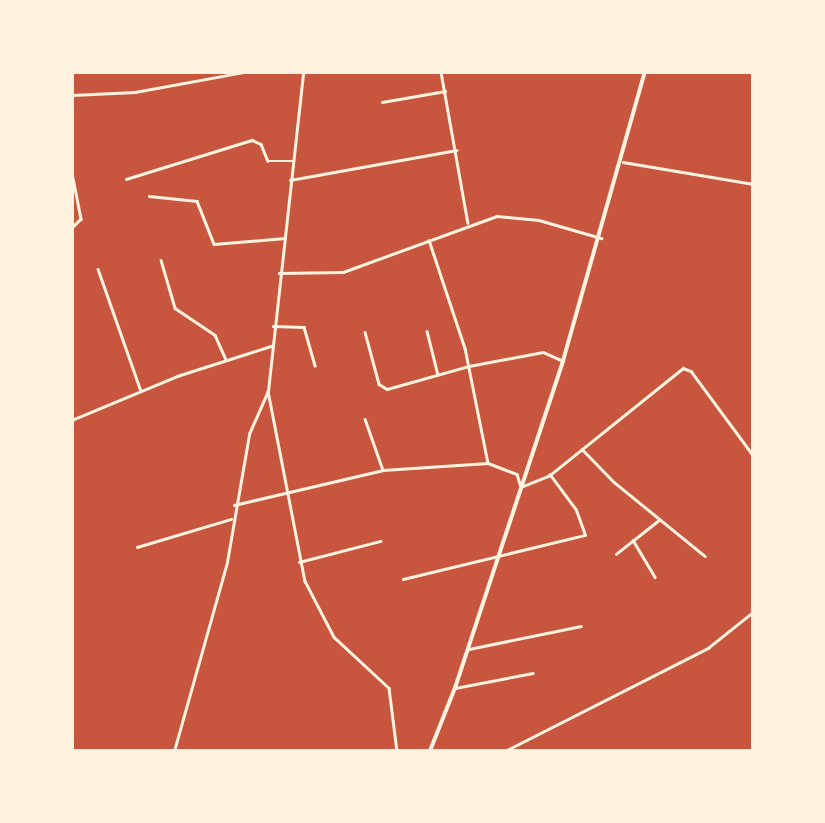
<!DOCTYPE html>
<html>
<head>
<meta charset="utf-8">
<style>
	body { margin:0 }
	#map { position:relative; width:825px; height:823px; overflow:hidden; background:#c8553d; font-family:"Noto Serif",serif }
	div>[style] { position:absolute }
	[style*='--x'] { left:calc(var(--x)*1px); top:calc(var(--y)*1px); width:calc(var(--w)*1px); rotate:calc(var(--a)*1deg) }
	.minor>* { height:2.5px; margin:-1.25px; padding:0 1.25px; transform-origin:1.25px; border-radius:1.25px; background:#fff3e0 }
	.secondary>* { height:3.5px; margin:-1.75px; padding:0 1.75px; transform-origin:1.75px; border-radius:1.75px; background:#fff3e0 }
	span { translate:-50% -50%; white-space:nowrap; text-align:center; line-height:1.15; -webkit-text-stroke:7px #fff3e0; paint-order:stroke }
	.frame { position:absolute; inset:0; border:74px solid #fff3e0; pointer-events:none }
</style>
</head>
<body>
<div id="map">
	<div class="minor">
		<div style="--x:441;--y:72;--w:153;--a:79.9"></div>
		<div style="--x:72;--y:95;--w:63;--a:-2.7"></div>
		<div style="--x:135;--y:92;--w:111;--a:-10.4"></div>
		<div style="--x:382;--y:102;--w:64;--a:-9.9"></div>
		<div style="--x:623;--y:162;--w:132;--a:9.6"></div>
		<div style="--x:72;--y:173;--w:47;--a:78.9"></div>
		<div style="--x:81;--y:219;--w:13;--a:135"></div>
		<div style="--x:126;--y:179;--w:132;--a:-17.2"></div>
		<div style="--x:252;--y:140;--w:10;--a:24"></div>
		<div style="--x:261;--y:144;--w:18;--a:68"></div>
		<div style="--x:268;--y:161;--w:24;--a:0"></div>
		<div style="--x:290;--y:180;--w:169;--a:-10.2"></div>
		<div style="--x:149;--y:196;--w:48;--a:5.9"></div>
		<div style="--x:197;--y:201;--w:46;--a:68.4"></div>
		<div style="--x:214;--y:244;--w:71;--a:-4.8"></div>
		<div style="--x:429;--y:240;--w:114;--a:71.6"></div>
		<div style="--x:465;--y:348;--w:117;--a:78.7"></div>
		<div style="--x:488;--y:463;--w:31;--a:21"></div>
		<div style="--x:517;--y:474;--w:14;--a:73"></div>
		<div style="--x:521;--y:487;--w:31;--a:-22"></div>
		<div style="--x:550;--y:475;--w:171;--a:-38.8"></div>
		<div style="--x:683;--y:368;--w:9;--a:21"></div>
		<div style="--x:691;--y:371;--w:104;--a:53.6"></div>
		<div style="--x:161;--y:260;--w:50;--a:73.7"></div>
		<div style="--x:175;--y:308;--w:48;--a:34"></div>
		<div style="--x:215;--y:335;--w:27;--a:66"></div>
		<div style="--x:98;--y:269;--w:129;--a:70.6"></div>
		<div style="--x:279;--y:273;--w:64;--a:-0.9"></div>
		<div style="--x:343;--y:272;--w:164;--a:-20"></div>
		<div style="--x:497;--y:216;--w:42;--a:5.4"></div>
		<div style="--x:539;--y:220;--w:65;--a:16.2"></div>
		<div style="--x:273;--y:326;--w:31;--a:2"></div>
		<div style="--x:304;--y:327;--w:40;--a:74"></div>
		<div style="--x:427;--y:331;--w:45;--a:76"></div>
		<div style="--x:365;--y:332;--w:54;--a:74.9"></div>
		<div style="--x:379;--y:384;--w:9;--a:32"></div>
		<div style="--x:387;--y:389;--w:85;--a:-15.7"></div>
		<div style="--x:469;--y:366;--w:75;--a:-10.7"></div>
		<div style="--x:543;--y:352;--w:22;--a:24"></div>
		<div style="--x:268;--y:391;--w:194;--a:79"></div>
		<div style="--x:305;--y:581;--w:63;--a:62.6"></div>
		<div style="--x:334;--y:637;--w:75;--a:42.8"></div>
		<div style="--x:389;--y:688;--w:64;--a:82.8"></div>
		<div style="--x:365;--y:419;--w:54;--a:70.6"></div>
		<div style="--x:383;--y:470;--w:105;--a:-3.8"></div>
		<div style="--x:72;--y:420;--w:114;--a:-22.7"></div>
		<div style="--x:177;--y:376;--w:99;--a:-17.7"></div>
		<div style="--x:582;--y:449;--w:46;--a:45.9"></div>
		<div style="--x:614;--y:482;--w:117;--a:39.1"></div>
		<div style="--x:234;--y:505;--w:153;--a:-13.2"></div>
		<div style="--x:633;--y:540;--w:43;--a:59.3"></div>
		<div style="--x:137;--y:547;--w:98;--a:-16.6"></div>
		<div style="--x:616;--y:554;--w:55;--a:-38.3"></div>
		<div style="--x:299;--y:562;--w:84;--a:-14.5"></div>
		<div style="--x:403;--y:579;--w:187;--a:-13.6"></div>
		<div style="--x:585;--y:535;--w:27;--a:-110"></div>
		<div style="--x:576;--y:510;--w:44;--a:-126.6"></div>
		<div style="--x:469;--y:649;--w:114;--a:-11.6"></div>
		<div style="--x:455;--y:688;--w:79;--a:-10.9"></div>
		<div style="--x:174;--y:751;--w:196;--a:-74.3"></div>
		<div style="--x:227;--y:562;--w:130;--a:-80.2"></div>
		<div style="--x:249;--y:434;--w:47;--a:-66.2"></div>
		<div style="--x:268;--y:391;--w:321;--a:-83.7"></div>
		<div style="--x:505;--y:751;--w:228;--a:-26.9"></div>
		<div style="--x:708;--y:648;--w:58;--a:-38.7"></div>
	</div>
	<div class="secondary">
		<div style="--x:430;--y:751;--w:68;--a:-68.4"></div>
		<div style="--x:455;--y:688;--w:344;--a:-71.7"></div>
		<div style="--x:563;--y:361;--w:300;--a:-74.2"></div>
	</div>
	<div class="frame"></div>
</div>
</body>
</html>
